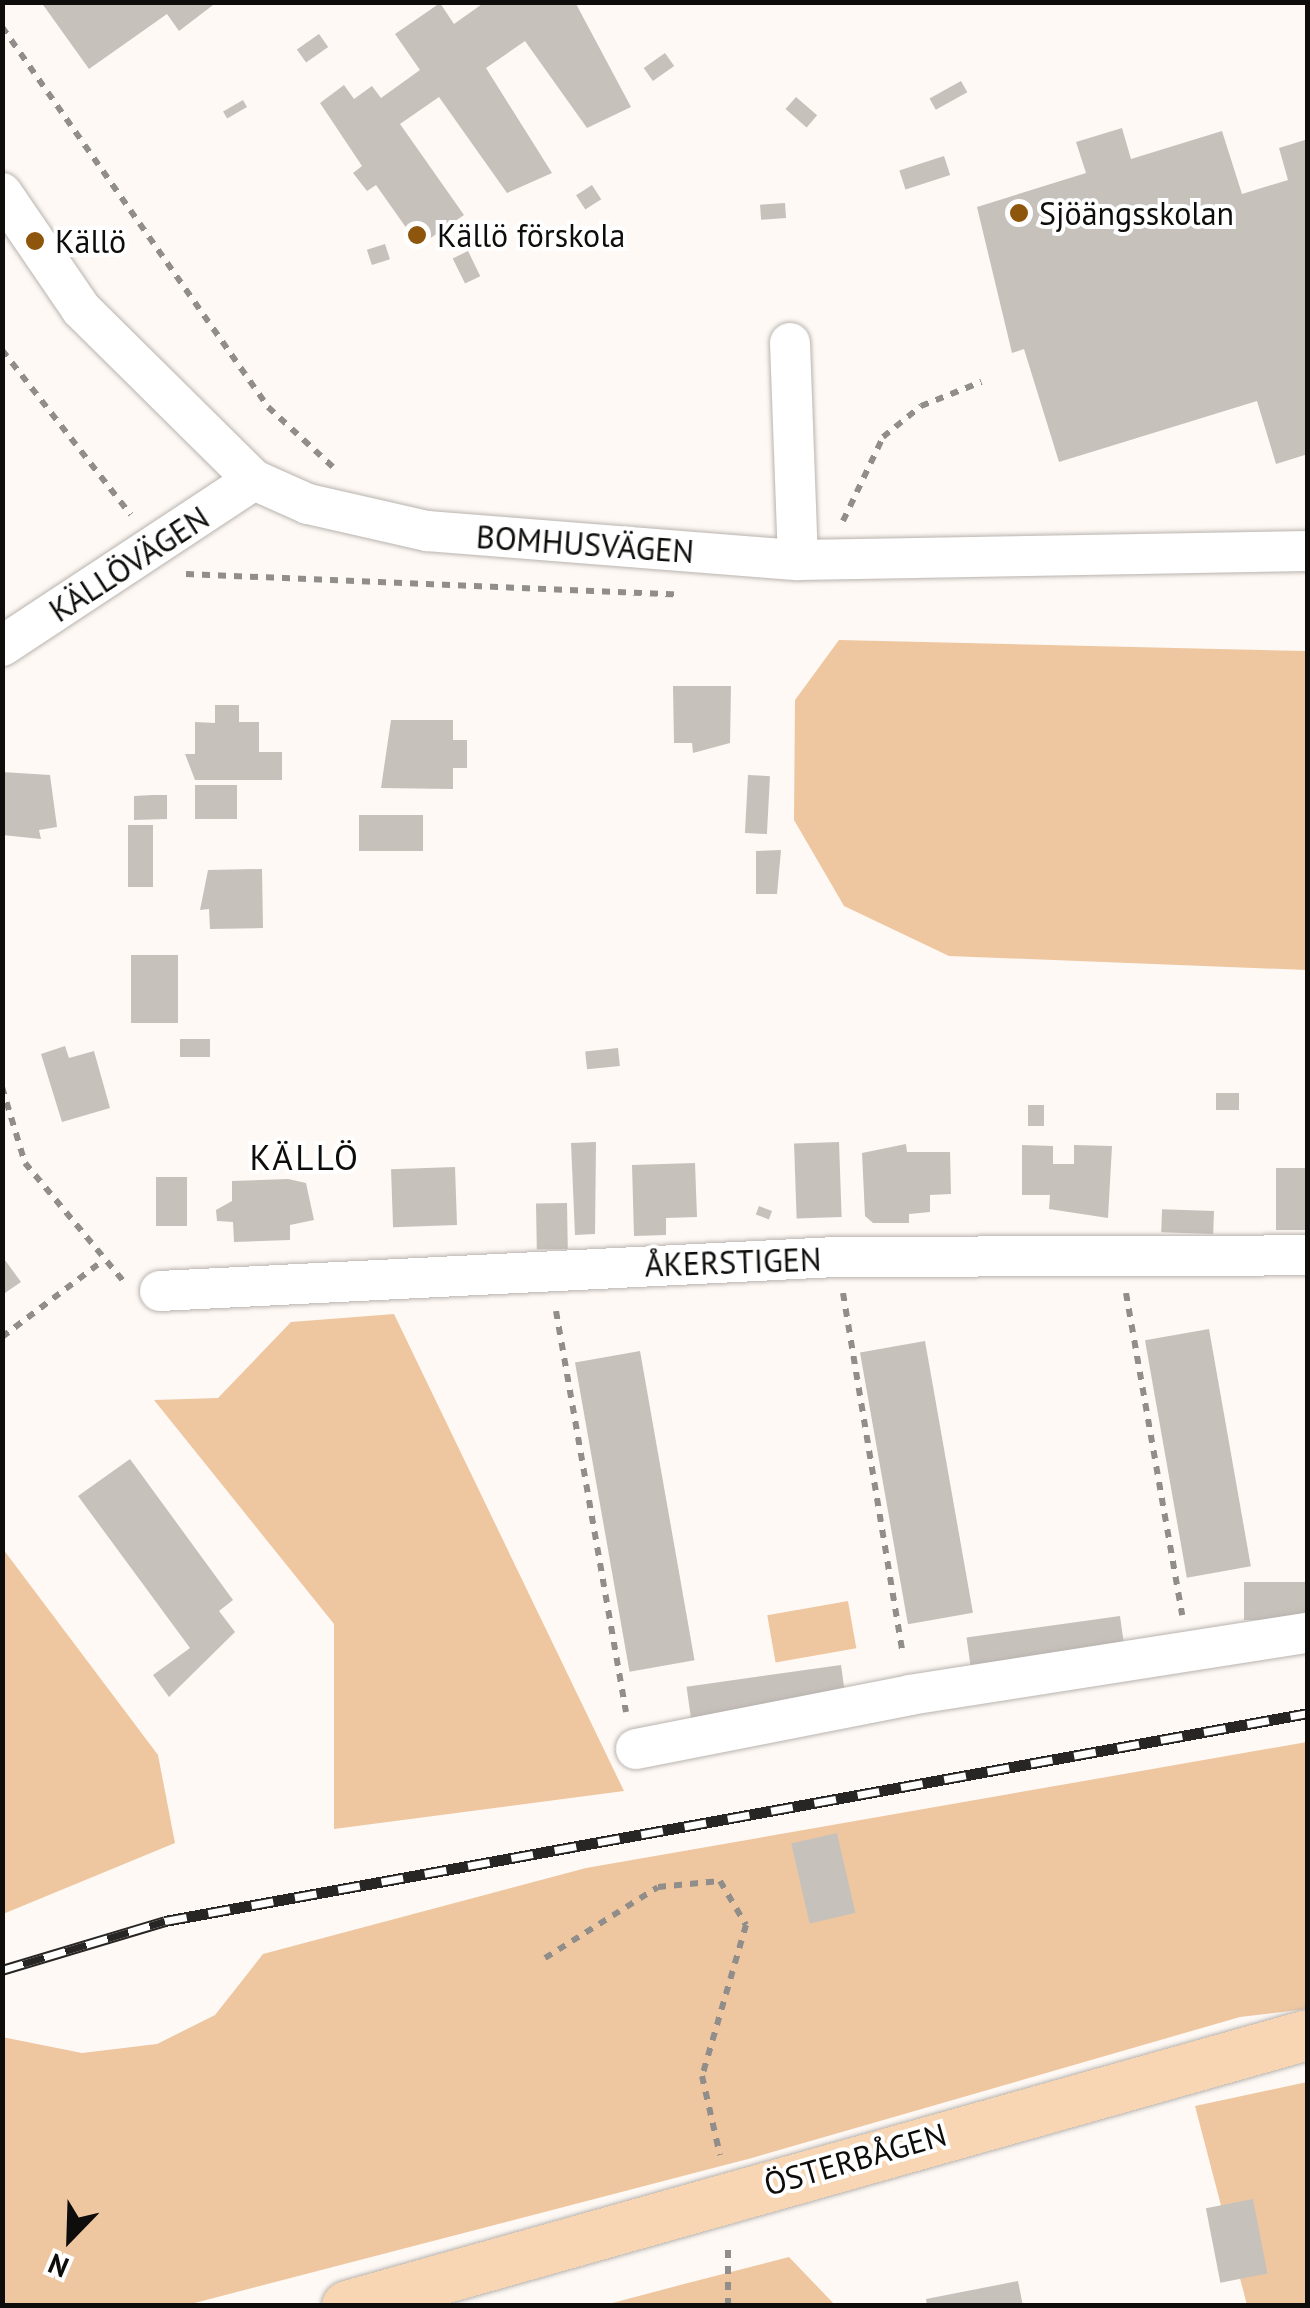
<!DOCTYPE html>
<html>
<head>
<meta charset="utf-8">
<style>
	body { margin:0 }
	#map { position:relative; width:1310px; height:2308px; overflow:hidden; background:#fef9f5; font-family:"PT Sans",sans-serif }
	div>[style] { position:absolute }
	[style*='--x'] { left:calc(var(--x)*1px); top:calc(var(--y)*1px); width:calc(var(--w)*1px); rotate:calc(var(--a)*1deg) }
	.green>* { inset:0; background:#eec7a1; transform-origin:0 0 }
	.building>* { inset:0; background:#c7c1bc; transform-origin:0 0 }
	.path>* { height:6px; margin-top:-3px; transform-origin:0; background:repeating-linear-gradient(90deg,#908d8a 0 8px,transparent 0 16px) }
	.roads { filter:drop-shadow(0 0 2px #b9b3ae) drop-shadow(0 0 2px #b9b3ae) }
	.minor>* { height:40px; margin:-20px; padding:0 20px; transform-origin:20px; border-radius:20px; background:#fff }
	.major>* { height:50px; margin:-25px; padding:0 25px; transform-origin:25px; border-radius:25px; background:#f8d6b3 }
	.rail>* { height:11px; margin-top:-5.5px; transform-origin:0; background:repeating-linear-gradient(90deg,#fff 0 22px,#282624 0 44px); box-sizing:border-box; border-block:2px solid #282624 }
	.dots>* { width:28px; height:28px; translate:-50% -50%; box-sizing:border-box; border:5px solid #fff; border-radius:50% }
	span { translate:-50% -50%; white-space:nowrap; text-align:center; line-height:1.15; -webkit-text-stroke:8px #fff; paint-order:stroke }
	.poi-label { font-size:32px; color:#0e0d0b }
	.left { translate:0 -50%; text-align:left }
	.street-label { font-size:32px; color:#0e0d0b }
	.neighbourhood-label { font-size:35px; color:#0e0d0b; letter-spacing:2.5px }
	.frame { position:absolute; inset:0; border:5px solid #0e0d0b; pointer-events:none }
	.north { position:absolute; left:20px; top:2188px; width:100px; height:100px; -webkit-text-stroke:8px #fff; paint-order:stroke; rotate:203deg; font-size:28px; font-weight:700; line-height:40px; text-align:center; color:#0e0d0b }
	.north::after { content:''; display:block; margin:auto; width:35px; height:45px; background:#0e0d0b; clip-path:polygon(50% 0,100% 100%,50% 72%,0 100%) }
</style>
</head>
<body>
<div id="map">
	<div class="green">
		<div style="clip-path:polygon(839px 640px,1307px 651px,1307px 970px,949px 956px,844px 906px,794px 820px,795px 700px)"></div>
		<div style="clip-path:polygon(394px 1314px,624px 1791px,334px 1829px,334px 1624px,154px 1400px,218px 1398px,291px 1322px)"></div>
		<div style="clip-path:polygon(3px 1549px,158px 1755px,175px 1843px,3px 1914px)"></div>
		<div style="left:848px;top:1601px;width:48px;height:82px;rotate:80deg"></div>
		<div style="clip-path:polygon(1307px 1742px,1307px 2009px,1240px 2017px,752px 2158px,187px 2305px,3px 2305px,2px 2037px,82px 2053px,157px 2044px,215px 2015px,263px 1954px,586px 1868px)"></div>
		<div style="clip-path:polygon(1307px 2082px,1307px 2305px,1247px 2305px,1195px 2106px)"></div>
		<div style="clip-path:polygon(789px 2257px,835px 2305px,605px 2305px,684px 2284px)"></div>
	</div>
	<div class="building">
		<div style="clip-path:polygon(41px 2px,217px 2px,179px 31px,167px 14px,89px 69px)"></div>
		<div style="clip-path:polygon(485px 2px,575px 2px,631px 107px,587px 128px,525px 41px,486px 68px,552px 173px,507px 193px,439px 97px,400px 124px,464px 215px,419px 246px,376px 185px,367px 191px,353px 173px,362px 166px,320px 103px,344px 85px,354px 99px,372px 86px,381px 98px,420px 70px,395px 34px,440px 3px,454px 24px)"></div>
		<div style="left:319px;top:34px;width:16px;height:27px;rotate:55deg"></div>
		<div style="left:665px;top:53px;width:16px;height:26px;rotate:55deg"></div>
		<div style="left:961px;top:81px;width:13px;height:36px;rotate:61deg"></div>
		<div style="left:796px;top:97px;width:28px;height:16px;rotate:41deg"></div>
		<div style="left:243px;top:100px;width:8px;height:23px;rotate:60deg"></div>
		<div style="clip-path:polygon(1122px 128px,1131px 159px,1222px 131px,1242px 194px,1288px 180px,1279px 148px,1308px 139px,1308px 454px,1276px 464px,1257px 401px,1059px 462px,1024px 349px,1012px 353px,977px 207px,1086px 173px,1076px 142px)"></div>
		<div style="left:944px;top:156px;width:20px;height:47px;rotate:72deg"></div>
		<div style="left:592px;top:185px;width:17px;height:19px;rotate:57deg"></div>
		<div style="left:785px;top:203px;width:15px;height:25px;rotate:86deg"></div>
		<div style="left:385px;top:244px;width:16px;height:19px;rotate:72deg"></div>
		<div style="left:468px;top:251px;width:28px;height:17px;rotate:64deg"></div>
		<div style="clip-path:polygon(673px 686px,731px 686px,730px 743px,693px 753px,692px 743px,674px 743px)"></div>
		<div style="clip-path:polygon(215px 705px,239px 705px,239px 722px,259px 722px,259px 752px,282px 752px,282px 780px,195px 780px,185px 754px,195px 754px,195px 722px,215px 723px)"></div>
		<div style="clip-path:polygon(391px 720px,453px 720px,453px 740px,467px 740px,467px 768px,453px 768px,453px 789px,381px 788px)"></div>
		<div style="clip-path:polygon(2px 772px,50px 775px,57px 827px,39px 830px,41px 839px,2px 835px)"></div>
		<div style="left:748px;top:775px;width:22px;height:58px;rotate:3deg"></div>
		<div style="left:195px;top:785px;width:42px;height:34px"></div>
		<div style="clip-path:polygon(153px 795px,167px 795px,167px 819px,134px 820px,134px 796px)"></div>
		<div style="left:423px;top:815px;width:36px;height:64px;rotate:90deg"></div>
		<div style="left:153px;top:825px;width:62px;height:25px;rotate:90deg"></div>
		<div style="clip-path:polygon(781px 850px,777px 894px,756px 894px,756px 851px)"></div>
		<div style="clip-path:polygon(262px 869px,263px 928px,210px 929px,209px 909px,200px 910px,208px 870px)"></div>
		<div style="left:131px;top:955px;width:47px;height:68px"></div>
		<div style="left:180px;top:1039px;width:30px;height:18px"></div>
		<div style="clip-path:polygon(65px 1046px,69px 1058px,94px 1051px,110px 1108px,62px 1122px,41px 1054px)"></div>
		<div style="left:618px;top:1048px;width:18px;height:33px;rotate:84deg"></div>
		<div style="left:1216px;top:1093px;width:23px;height:17px"></div>
		<div style="left:1028px;top:1105px;width:16px;height:21px"></div>
		<div style="clip-path:polygon(596px 1142px,595px 1234px,575px 1235px,571px 1143px)"></div>
		<div style="left:839px;top:1142px;width:75px;height:45px;rotate:88deg"></div>
		<div style="clip-path:polygon(906px 1144px,907px 1152px,950px 1152px,951px 1194px,930px 1195px,930px 1212px,909px 1214px,909px 1223px,873px 1223px,865px 1216px,862px 1153px)"></div>
		<div style="clip-path:polygon(1022px 1145px,1053px 1146px,1053px 1164px,1074px 1164px,1074px 1145px,1112px 1146px,1108px 1218px,1049px 1209px,1050px 1195px,1022px 1195px)"></div>
		<div style="clip-path:polygon(695px 1163px,697px 1217px,666px 1218px,666px 1235px,634px 1236px,632px 1165px)"></div>
		<div style="left:455px;top:1167px;width:58px;height:64px;rotate:88deg"></div>
		<div style="left:1308px;top:1168px;width:62px;height:32px;rotate:90deg"></div>
		<div style="left:156px;top:1177px;width:31px;height:49px"></div>
		<div style="clip-path:polygon(288px 1179px,306px 1183px,314px 1220px,290px 1225px,290px 1240px,234px 1242px,233px 1222px,217px 1221px,216px 1210px,232px 1201px,232px 1181px)"></div>
		<div style="left:567px;top:1203px;width:46px;height:31px;rotate:89deg"></div>
		<div style="left:759px;top:1206px;width:14px;height:9px;rotate:21deg"></div>
		<div style="left:1214px;top:1211px;width:23px;height:52px;rotate:92deg"></div>
		<div style="clip-path:polygon(2px 1256px,21px 1282px,2px 1295px)"></div>
		<div style="left:1209px;top:1329px;width:241px;height:65px;rotate:80deg"></div>
		<div style="left:925px;top:1341px;width:276px;height:66px;rotate:80deg"></div>
		<div style="left:640px;top:1351px;width:314px;height:66px;rotate:80deg"></div>
		<div style="clip-path:polygon(130px 1459px,233px 1600px,219px 1611px,235px 1632px,169px 1697px,153px 1675px,190px 1648px,78px 1496px)"></div>
		<div style="left:1308px;top:1582px;width:38px;height:64px;rotate:90deg"></div>
		<div style="left:1120px;top:1616px;width:35px;height:155px;rotate:82deg"></div>
		<div style="left:841px;top:1665px;width:36px;height:156px;rotate:82deg"></div>
		<div style="left:837px;top:1833px;width:82px;height:47px;rotate:77deg"></div>
		<div style="left:1253px;top:2199px;width:76px;height:48px;rotate:79deg"></div>
		<div style="clip-path:polygon(1018px 2281px,1023px 2306px,927px 2306px,926px 2299px)"></div>
	</div>
	<div class="path">
		<div style="--x:2;--y:27;--w:464;--a:55"></div>
		<div style="--x:268;--y:407;--w:88;--a:42.7"></div>
		<div style="--x:2;--y:350;--w:209;--a:52"></div>
		<div style="--x:843;--y:521;--w:93;--a:-64.5"></div>
		<div style="--x:883;--y:437;--w:49;--a:-39.2"></div>
		<div style="--x:921;--y:406;--w:65;--a:-21.8"></div>
		<div style="--x:186;--y:574;--w:492;--a:2.4"></div>
		<div style="--x:2;--y:1087;--w:79;--a:73.2"></div>
		<div style="--x:25;--y:1163;--w:155;--a:50.2"></div>
		<div style="--x:843;--y:1293;--w:367;--a:80.6"></div>
		<div style="--x:1126;--y:1293;--w:327;--a:80.1"></div>
		<div style="--x:556;--y:1311;--w:407;--a:80.1"></div>
		<div style="--x:2;--y:1337;--w:124;--a:-37.1"></div>
		<div style="--x:545;--y:1958;--w:133;--a:-32.1"></div>
		<div style="--x:658;--y:1887;--w:62;--a:-5.5"></div>
		<div style="--x:720;--y:1881;--w:51;--a:59.4"></div>
		<div style="--x:746;--y:1925;--w:157;--a:106.2"></div>
		<div style="--x:702;--y:2076;--w:81;--a:77.2"></div>
		<div style="--x:728;--y:2306;--w:64;--a:-90"></div>
	</div>
	<div class="roads">
		<div class="minor">
			<div style="--x:2;--y:193;--w:140;--a:55.7"></div>
			<div style="--x:81;--y:309;--w:243;--a:44.7"></div>
			<div style="--x:254;--y:480;--w:59;--a:24"></div>
			<div style="--x:308;--y:504;--w:122;--a:12.8"></div>
			<div style="--x:427;--y:531;--w:372;--a:4.5"></div>
			<div style="--x:798;--y:560;--w:510;--a:-1.01"></div>
			<div style="--x:790;--y:343;--w:217;--a:87.9"></div>
			<div style="--x:2;--y:646;--w:302;--a:-33.4"></div>
			<div style="--x:160;--y:1291;--w:678;--a:-2.88"></div>
			<div style="--x:837;--y:1257;--w:471;--a:-0.2"></div>
			<div style="--x:636;--y:1749;--w:279;--a:-11.1"></div>
			<div style="--x:910;--y:1695;--w:403;--a:-8.9"></div>
		</div>
		<div class="major">
			<div style="--x:347;--y:2306;--w:998;--a:-15.75"></div>
		</div>
	</div>
	<div class="rail">
		<div style="--x:2;--y:1970;--w:170;--a:-16.7"></div>
		<div style="--x:165;--y:1921;--w:1162;--a:-10.31"></div>
	</div>
	<div class="dots">
		<div style="left:1019px;top:213px;background:#8e560c"></div>
		<div style="left:417px;top:235px;background:#8e560c"></div>
		<div style="left:35px;top:241px;background:#8e560c"></div>
	</div>
	<div class="poi-label">
		<span class="left" style="left:1039px;top:213px">Sjöängsskolan</span>
		<span class="left" style="left:437px;top:235px">Källö förskola</span>
		<span class="left" style="left:55px;top:241px">Källö</span>
	</div>
	<div class="street-label">
		<span style="left:585px;top:544px;rotate:4deg">BOMHUSVÄGEN</span>
		<span style="left:129px;top:564px;rotate:-33deg">KÄLLÖVÄGEN</span>
		<span style="left:733px;top:1262px;rotate:-2deg">ÅKERSTIGEN</span>
		<span style="left:855px;top:2159px;rotate:-16deg">ÖSTERBÅGEN</span>
	</div>
	<div class="neighbourhood-label">
		<span style="left:305px;top:1157px">KÄLLÖ</span>
	</div>
	<div class="frame"></div>
	<div class="north">N</div>
</div>
</body>
</html>
